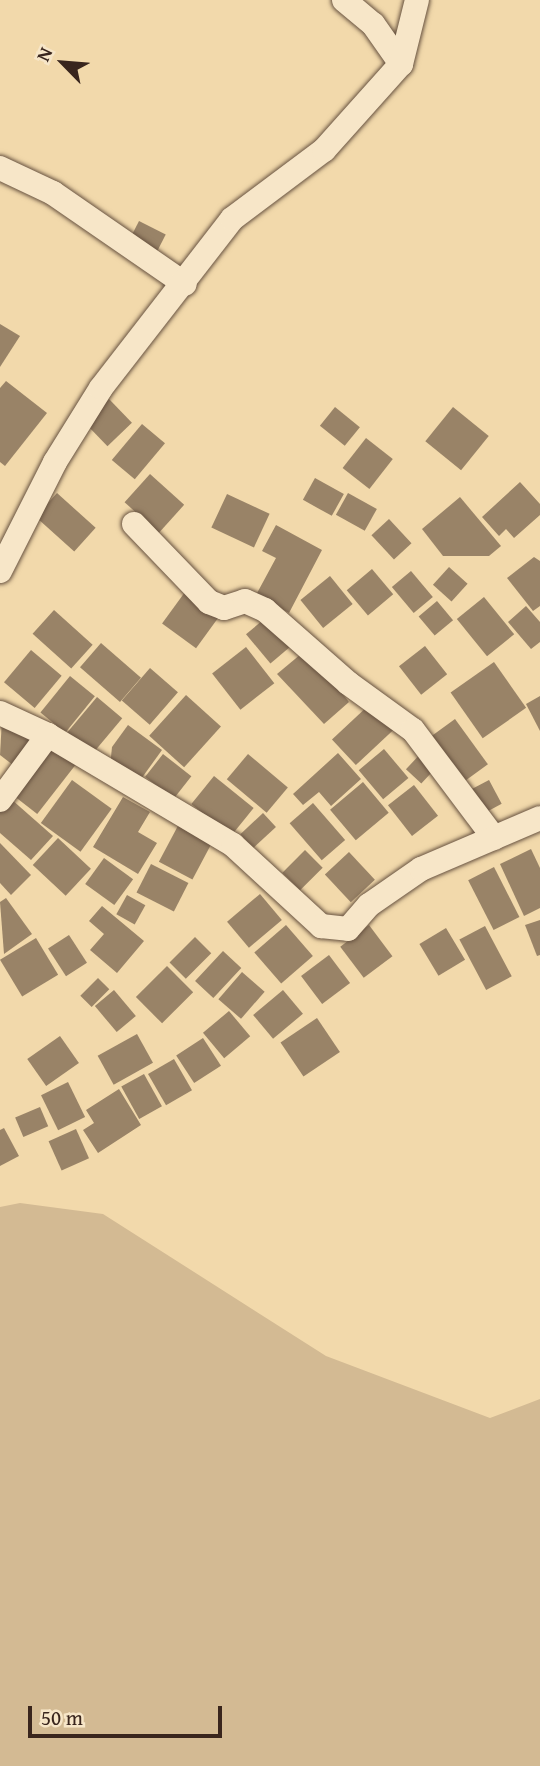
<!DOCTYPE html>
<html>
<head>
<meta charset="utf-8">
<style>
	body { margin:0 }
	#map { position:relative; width:540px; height:1766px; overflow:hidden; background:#f2d9ab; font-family:"Gentium Book Plus",serif }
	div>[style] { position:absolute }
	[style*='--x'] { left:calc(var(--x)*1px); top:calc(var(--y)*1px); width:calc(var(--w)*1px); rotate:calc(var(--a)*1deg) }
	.green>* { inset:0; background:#d3ba93 }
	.building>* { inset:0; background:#998367; transform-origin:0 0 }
	.roads { filter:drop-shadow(0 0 2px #675240) drop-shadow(0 0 2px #675240) }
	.minor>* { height:24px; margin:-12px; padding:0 12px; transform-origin:12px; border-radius:12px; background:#f7e6c8 }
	span { translate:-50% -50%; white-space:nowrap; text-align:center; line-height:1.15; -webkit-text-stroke:6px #f7e6c8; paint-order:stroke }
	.north { position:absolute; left:28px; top:28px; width:70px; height:70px; -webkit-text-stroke:5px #f7e6c8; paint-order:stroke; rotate:295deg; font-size:19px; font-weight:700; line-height:28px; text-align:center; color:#39251d }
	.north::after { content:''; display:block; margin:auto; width:24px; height:32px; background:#39251d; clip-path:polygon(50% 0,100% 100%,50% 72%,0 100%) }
	.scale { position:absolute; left:28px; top:1706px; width:194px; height:32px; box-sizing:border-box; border:4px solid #39251d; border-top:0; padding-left:9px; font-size:21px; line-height:24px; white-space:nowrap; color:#39251d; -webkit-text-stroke:5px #f7e6c8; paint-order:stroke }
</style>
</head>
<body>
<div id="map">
	<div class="green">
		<div style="clip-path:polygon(20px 1203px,103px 1214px,326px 1356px,490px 1418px,540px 1399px,540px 1766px,0 1766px,0 1207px)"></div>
	</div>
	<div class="building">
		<div style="left:139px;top:221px;width:30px;height:21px;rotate:27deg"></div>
		<div style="clip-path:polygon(0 324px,20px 336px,0 367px)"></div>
		<div style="clip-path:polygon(6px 381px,47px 413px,5px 466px,0 462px,0 388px)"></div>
		<div style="left:109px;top:399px;width:33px;height:34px;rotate:46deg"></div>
		<div style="left:335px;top:407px;width:32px;height:24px;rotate:39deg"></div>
		<div style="left:453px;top:407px;width:46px;height:44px;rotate:39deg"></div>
		<div style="left:142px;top:424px;width:30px;height:47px;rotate:40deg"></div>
		<div style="left:366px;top:438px;width:34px;height:38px;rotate:38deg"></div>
		<div style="left:150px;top:474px;width:46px;height:38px;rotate:42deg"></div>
		<div style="left:315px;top:478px;width:33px;height:25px;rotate:29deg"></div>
		<div style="clip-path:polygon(520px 482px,540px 504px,540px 515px,514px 538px,506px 529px,499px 536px,482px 517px)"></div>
		<div style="left:57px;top:493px;width:52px;height:32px;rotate:42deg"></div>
		<div style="left:348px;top:493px;width:33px;height:25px;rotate:29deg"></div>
		<div style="left:227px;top:494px;width:47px;height:37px;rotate:25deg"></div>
		<div style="clip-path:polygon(460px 497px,501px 546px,489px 556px,443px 556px,422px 529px)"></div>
		<div style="left:389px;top:519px;width:33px;height:24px;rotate:47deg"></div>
		<div style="clip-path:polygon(276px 525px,322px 550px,289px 613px,256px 595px,276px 558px,262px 551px)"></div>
		<div style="clip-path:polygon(534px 557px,540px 561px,540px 606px,533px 611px,507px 578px)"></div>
		<div style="left:449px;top:567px;width:25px;height:24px;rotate:42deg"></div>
		<div style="left:372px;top:569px;width:33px;height:33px;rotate:50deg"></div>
		<div style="left:411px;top:571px;width:34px;height:25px;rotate:50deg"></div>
		<div style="left:330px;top:576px;width:36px;height:38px;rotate:51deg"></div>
		<div style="left:185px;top:592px;width:42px;height:39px;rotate:36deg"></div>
		<div style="left:484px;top:597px;width:48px;height:35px;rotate:51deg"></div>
		<div style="left:437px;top:601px;width:25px;height:24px;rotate:50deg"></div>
		<div style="clip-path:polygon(526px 606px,540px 622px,540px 642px,531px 649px,508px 622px)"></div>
		<div style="left:54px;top:610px;width:52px;height:32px;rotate:42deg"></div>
		<div style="left:269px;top:615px;width:38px;height:30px;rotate:50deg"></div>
		<div style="left:101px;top:643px;width:53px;height:32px;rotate:41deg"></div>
		<div style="left:425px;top:646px;width:36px;height:33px;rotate:52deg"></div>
		<div style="left:246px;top:647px;width:46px;height:43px;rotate:52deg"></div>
		<div style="clip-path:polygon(307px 649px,349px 702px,324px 724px,277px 674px)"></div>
		<div style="left:31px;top:650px;width:40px;height:42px;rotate:40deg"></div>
		<div style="left:494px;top:662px;width:56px;height:53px;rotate:55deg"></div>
		<div style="left:150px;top:668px;width:37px;height:43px;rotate:41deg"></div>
		<div style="left:70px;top:676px;width:32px;height:47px;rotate:39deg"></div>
		<div style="left:186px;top:695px;width:47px;height:55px;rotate:42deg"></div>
		<div style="clip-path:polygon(540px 696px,540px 731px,526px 704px)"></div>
		<div style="left:97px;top:697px;width:33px;height:48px;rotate:40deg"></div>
		<div style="left:370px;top:704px;width:35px;height:52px;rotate:47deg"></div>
		<div style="clip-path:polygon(2px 719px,31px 742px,13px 765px,0 755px)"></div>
		<div style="left:455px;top:719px;width:56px;height:31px;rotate:54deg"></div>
		<div style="clip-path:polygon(128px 725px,162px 750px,136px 786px,110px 767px,112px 747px)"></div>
		<div style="left:50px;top:744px;width:33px;height:63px;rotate:38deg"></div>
		<div style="left:384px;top:749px;width:38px;height:33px;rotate:50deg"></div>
		<div style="left:423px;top:751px;width:21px;height:25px;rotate:43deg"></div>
		<div style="clip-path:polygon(338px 753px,361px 779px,331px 806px,319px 792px,303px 805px,293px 794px)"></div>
		<div style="left:163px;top:754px;width:36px;height:29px;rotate:38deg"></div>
		<div style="left:248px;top:754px;width:52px;height:33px;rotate:40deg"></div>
		<div style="left:214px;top:776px;width:51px;height:36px;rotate:39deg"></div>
		<div style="left:72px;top:780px;width:49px;height:53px;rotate:36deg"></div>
		<div style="left:489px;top:780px;width:27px;height:21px;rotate:62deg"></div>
		<div style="left:363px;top:782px;width:40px;height:43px;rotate:50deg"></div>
		<div style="left:414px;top:785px;width:39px;height:33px;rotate:52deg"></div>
		<div style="clip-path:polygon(123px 797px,150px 812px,138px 832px,157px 843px,138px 874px,93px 847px)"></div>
		<div style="clip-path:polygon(11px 799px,53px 836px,31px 860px,0 833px,0 811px)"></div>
		<div style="left:313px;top:803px;width:49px;height:31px;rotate:49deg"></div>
		<div style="left:263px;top:813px;width:19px;height:31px;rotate:47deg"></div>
		<div style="left:180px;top:822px;width:38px;height:45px;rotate:28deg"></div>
		<div style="left:58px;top:838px;width:45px;height:37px;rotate:43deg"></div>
		<div style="clip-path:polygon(0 843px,31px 875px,11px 895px,0 883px)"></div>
		<div style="clip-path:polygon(531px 849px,540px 868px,540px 908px,524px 916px,500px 864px)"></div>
		<div style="left:305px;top:850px;width:25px;height:32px;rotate:45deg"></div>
		<div style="left:349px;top:852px;width:38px;height:33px;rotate:47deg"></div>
		<div style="left:104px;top:858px;width:36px;height:32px;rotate:36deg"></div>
		<div style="left:151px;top:864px;width:42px;height:32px;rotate:27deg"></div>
		<div style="left:494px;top:867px;width:56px;height:29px;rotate:63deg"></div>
		<div style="left:260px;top:894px;width:34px;height:43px;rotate:50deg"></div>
		<div style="left:127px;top:895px;width:21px;height:22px;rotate:29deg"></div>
		<div style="clip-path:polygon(6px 898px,32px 934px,4px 954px,0 902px)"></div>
		<div style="clip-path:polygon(102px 906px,144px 941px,117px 973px,90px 950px,104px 934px,89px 921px)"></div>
		<div style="clip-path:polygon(540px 920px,540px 955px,537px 956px,525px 925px)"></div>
		<div style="left:286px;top:925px;width:41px;height:42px;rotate:49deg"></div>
		<div style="left:369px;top:925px;width:39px;height:36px;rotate:53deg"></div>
		<div style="left:485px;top:926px;width:57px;height:29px;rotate:62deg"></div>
		<div style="left:446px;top:928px;width:37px;height:31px;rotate:59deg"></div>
		<div style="left:69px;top:935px;width:33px;height:25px;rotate:57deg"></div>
		<div style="left:195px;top:937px;width:23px;height:36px;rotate:45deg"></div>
		<div style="left:36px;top:938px;width:43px;height:42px;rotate:59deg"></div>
		<div style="left:223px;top:951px;width:25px;height:41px;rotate:43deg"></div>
		<div style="left:329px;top:955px;width:35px;height:35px;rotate:53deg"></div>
		<div style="left:167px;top:966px;width:37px;height:44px;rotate:45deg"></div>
		<div style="left:242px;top:972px;width:30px;height:36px;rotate:41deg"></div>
		<div style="left:98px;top:978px;width:16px;height:25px;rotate:45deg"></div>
		<div style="left:114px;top:990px;width:34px;height:25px;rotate:50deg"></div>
		<div style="left:283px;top:990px;width:31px;height:39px;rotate:50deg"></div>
		<div style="left:229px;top:1011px;width:33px;height:34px;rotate:50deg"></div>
		<div style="left:317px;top:1018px;width:41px;height:44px;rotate:56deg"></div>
		<div style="left:137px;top:1034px;width:33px;height:45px;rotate:61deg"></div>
		<div style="left:60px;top:1036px;width:33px;height:40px;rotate:55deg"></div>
		<div style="left:203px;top:1038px;width:33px;height:32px;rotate:57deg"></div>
		<div style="left:174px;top:1059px;width:36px;height:30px;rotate:60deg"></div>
		<div style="left:144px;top:1074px;width:37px;height:26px;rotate:61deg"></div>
		<div style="left:68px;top:1082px;width:39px;height:30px;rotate:64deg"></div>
		<div style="clip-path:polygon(119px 1089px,141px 1125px,98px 1153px,83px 1130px,94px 1123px,86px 1110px)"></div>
		<div style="left:40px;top:1107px;width:21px;height:27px;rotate:67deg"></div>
		<div style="clip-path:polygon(4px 1128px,19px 1156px,0 1166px,0 1130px)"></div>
		<div style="left:76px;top:1129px;width:32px;height:30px;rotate:66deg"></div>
	</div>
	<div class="roads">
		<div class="minor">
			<div style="--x:344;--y:0;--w:38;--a:40"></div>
			<div style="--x:373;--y:24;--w:49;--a:55"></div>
			<div style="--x:0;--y:168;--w:59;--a:25.3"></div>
			<div style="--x:53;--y:193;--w:160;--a:34.6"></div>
			<div style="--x:134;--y:524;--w:108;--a:46.1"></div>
			<div style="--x:209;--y:602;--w:16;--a:22"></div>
			<div style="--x:224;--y:608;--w:22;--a:-18"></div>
			<div style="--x:245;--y:601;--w:22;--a:24"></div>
			<div style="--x:265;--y:610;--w:111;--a:41.3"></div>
			<div style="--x:348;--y:683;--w:80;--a:35.9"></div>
			<div style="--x:413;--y:730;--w:135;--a:53.1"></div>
			<div style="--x:0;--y:571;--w:122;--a:-63.2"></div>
			<div style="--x:55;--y:462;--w:87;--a:-58.1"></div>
			<div style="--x:101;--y:388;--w:214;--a:-52.2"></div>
			<div style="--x:232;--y:219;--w:115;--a:-36.9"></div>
			<div style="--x:324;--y:150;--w:115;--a:-48.2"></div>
			<div style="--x:401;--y:64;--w:66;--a:-76"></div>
			<div style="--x:0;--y:713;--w:53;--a:24.6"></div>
			<div style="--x:48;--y:735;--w:215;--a:30.7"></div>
			<div style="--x:233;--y:845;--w:120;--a:42.6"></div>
			<div style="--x:321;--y:926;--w:27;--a:6"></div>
			<div style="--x:348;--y:929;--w:32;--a:-49"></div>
			<div style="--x:369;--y:905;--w:63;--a:-34.7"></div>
			<div style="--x:421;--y:869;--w:129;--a:-23.2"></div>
			<div style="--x:0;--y:800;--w:81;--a:-53.6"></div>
		</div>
	</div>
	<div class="north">N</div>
	<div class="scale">50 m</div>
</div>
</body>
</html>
